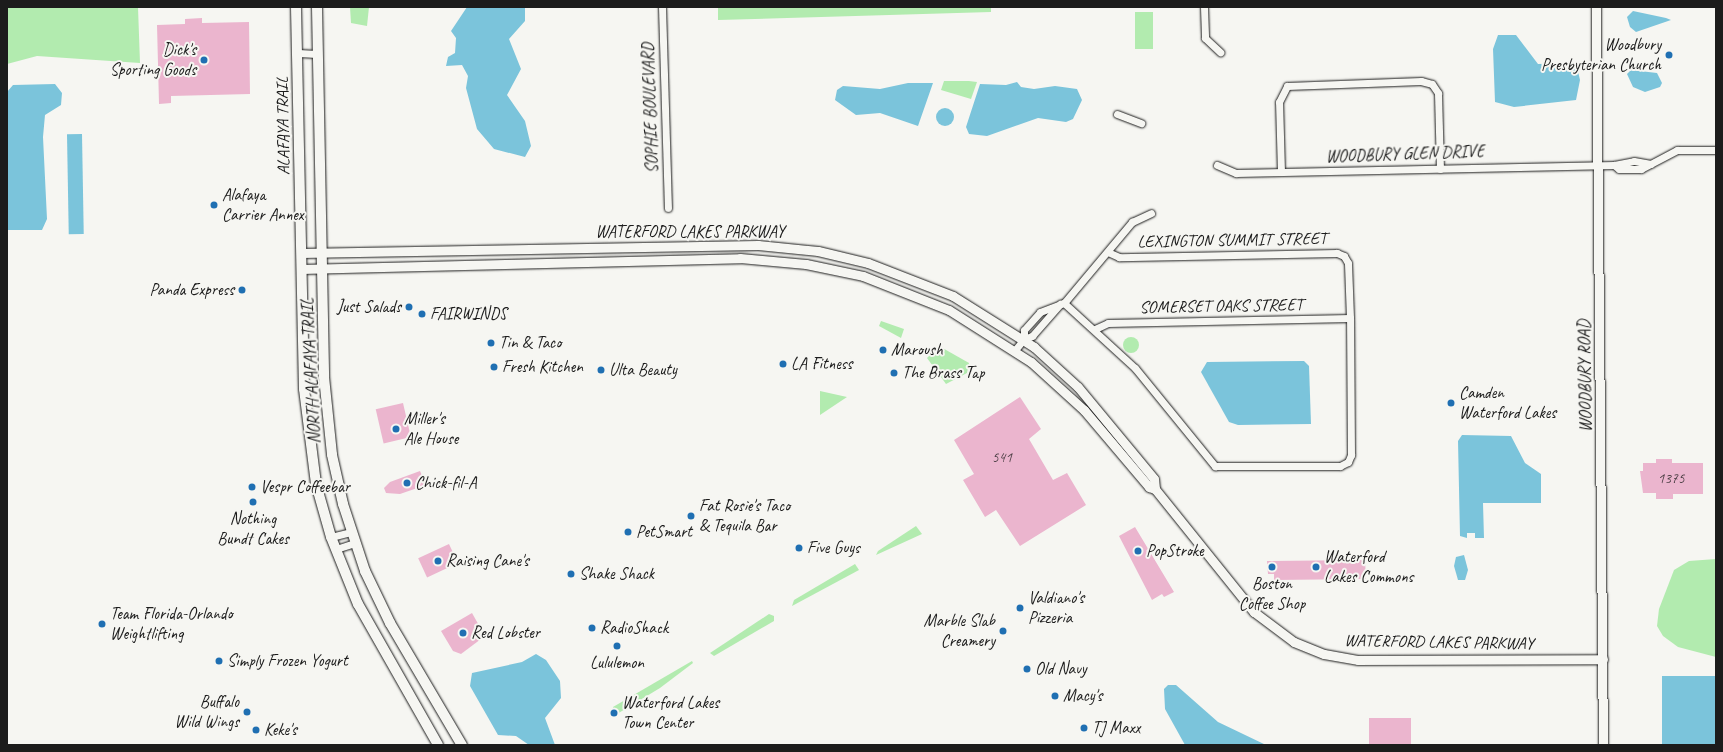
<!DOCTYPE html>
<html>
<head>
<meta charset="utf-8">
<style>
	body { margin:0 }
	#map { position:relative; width:1723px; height:752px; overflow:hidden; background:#f6f6f2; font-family:Caveat,sans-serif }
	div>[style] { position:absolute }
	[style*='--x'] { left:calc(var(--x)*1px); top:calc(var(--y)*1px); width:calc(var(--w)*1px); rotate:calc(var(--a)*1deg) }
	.green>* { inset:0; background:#b2ebaf; transform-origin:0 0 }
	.round { border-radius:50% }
	.water>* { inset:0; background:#7bc4db; transform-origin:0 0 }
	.building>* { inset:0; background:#ebb5ce; transform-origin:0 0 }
	.roads { filter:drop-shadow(0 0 1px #1c1c1c) drop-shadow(0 0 1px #1c1c1c) }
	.minor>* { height:7px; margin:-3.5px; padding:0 3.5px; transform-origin:3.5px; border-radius:3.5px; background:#f6f6f2 }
	.tertiary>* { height:9px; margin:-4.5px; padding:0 4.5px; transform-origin:4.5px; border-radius:4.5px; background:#f6f6f2 }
	.secondary>* { height:10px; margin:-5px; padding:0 5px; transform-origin:5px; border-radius:5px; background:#f6f6f2 }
	.dots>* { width:11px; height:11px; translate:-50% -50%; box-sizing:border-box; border:2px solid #f6f6f2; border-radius:50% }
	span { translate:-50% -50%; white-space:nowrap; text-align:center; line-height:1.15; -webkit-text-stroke:4px #f6f6f2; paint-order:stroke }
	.number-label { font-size:15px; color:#504248 }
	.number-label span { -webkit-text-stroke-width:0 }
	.poi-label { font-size:17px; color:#1c1c1c }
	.right { translate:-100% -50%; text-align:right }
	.left { translate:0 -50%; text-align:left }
	.street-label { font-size:17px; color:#1c1c1c }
	.frame { position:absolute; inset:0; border:8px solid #1c1c1c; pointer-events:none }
</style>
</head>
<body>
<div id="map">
	<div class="green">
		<div style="clip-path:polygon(7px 7px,138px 7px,140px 63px,37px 56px,7px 64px)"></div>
		<div style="clip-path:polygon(350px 7px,369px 7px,367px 26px,351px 23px)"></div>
		<div style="clip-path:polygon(718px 7px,991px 7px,991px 12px,718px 20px)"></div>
		<div style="left:1135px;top:12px;width:18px;height:37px"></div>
		<div style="clip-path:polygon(944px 81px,969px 81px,977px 82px,971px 99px,941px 90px)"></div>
		<div style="clip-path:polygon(881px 321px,904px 329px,901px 338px,879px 326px)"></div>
		<div class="round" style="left:1123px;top:337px;width:16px;height:16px"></div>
		<div style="clip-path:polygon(939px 346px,969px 363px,967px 373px,946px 384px,927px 358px)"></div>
		<div style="clip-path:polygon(820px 391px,847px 397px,820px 415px)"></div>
		<div style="clip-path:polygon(916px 526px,922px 534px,876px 555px,878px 551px)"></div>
		<div style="clip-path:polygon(1716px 559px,1716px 657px,1678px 647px,1663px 636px,1657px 626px,1659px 609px,1674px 570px,1689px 561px)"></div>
		<div style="clip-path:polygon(855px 564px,859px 570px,792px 606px,794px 600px)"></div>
		<div style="clip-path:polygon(769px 614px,774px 616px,774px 621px,714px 656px,710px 653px)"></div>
		<div style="clip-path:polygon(692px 661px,693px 663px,660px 688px,617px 714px,613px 712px,613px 707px)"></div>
	</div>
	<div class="water">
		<div style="clip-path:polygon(467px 7px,525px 7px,525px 21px,509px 39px,521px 69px,507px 95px,525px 121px,531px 146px,525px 157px,494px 149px,477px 129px,466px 88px,468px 76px,462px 65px,446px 66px,448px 57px,455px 53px,456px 38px,451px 31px)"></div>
		<div style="clip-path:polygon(1633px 11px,1666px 18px,1671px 20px,1636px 32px,1630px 27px,1627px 17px)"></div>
		<div style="clip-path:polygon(1498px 35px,1516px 35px,1538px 64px,1576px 63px,1580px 80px,1576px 100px,1514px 107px,1495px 102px,1493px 49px)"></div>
		<div style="clip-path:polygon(1631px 70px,1657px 73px,1662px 83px,1660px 87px,1645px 92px,1633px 87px,1627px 74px)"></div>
		<div style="clip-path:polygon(1017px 82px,1021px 87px,1034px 89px,1055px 86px,1077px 89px,1082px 100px,1073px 119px,1066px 122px,1038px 118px,987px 136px,969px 134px,966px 127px,980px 84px,1006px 85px)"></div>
		<div style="clip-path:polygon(908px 83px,933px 83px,918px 126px,880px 113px,856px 115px,835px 100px,837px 90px,843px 86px,880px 89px)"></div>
		<div style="clip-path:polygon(55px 84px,62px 93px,61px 105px,45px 115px,43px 137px,47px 219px,42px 230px,7px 230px,7px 92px,13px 85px)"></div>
		<div class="round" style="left:936px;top:108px;width:18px;height:18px"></div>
		<div style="left:82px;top:134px;width:100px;height:15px;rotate:89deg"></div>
		<div style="clip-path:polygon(1304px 361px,1309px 366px,1311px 424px,1238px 425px,1229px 422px,1201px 372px,1207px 362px)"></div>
		<div style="clip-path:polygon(1462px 435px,1511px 436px,1525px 463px,1541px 474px,1541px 503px,1483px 503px,1484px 538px,1475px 538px,1475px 533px,1467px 533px,1467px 538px,1460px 536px,1458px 441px)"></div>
		<div style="clip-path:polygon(1464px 555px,1468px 570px,1465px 580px,1458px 580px,1454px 566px,1456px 557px)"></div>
		<div style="clip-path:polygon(536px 654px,546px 660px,560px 681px,561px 698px,545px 718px,555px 745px,529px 745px,516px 736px,498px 735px,470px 686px,472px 673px,522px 662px)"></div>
		<div style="left:1662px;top:676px;width:54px;height:69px"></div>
		<div style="clip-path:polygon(1168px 685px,1176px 685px,1218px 722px,1266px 745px,1185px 745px,1165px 709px,1164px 689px)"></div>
	</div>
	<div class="building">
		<div style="clip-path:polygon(202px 18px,202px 23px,249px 22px,250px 94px,171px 96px,171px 103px,159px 104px,157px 25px,185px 24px,185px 19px)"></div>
		<div style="clip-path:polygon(1020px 397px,1041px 429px,1029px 439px,1053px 480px,1067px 473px,1086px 505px,1020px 546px,996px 510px,985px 517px,963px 480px,974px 474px,954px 440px)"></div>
		<div style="left:403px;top:403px;width:35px;height:28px;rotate:77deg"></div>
		<div style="clip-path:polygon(1656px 459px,1672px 459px,1672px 463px,1703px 463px,1703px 494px,1673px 494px,1673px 499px,1656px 499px,1656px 493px,1643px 493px,1640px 471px,1643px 471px,1643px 463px,1656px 463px)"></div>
		<div style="clip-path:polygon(420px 471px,426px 485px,400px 494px,386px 493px,384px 488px,390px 482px)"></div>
		<div style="clip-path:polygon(1135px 527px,1174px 592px,1164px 597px,1162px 594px,1152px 600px,1119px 536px)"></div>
		<div style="left:449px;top:544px;width:21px;height:34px;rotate:65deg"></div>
		<div style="clip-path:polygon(1365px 560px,1366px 579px,1274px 580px,1274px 574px,1268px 574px,1267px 561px)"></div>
		<div style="clip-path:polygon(472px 613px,485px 636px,461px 654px,453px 651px,441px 631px)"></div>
		<div style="left:1369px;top:718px;width:42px;height:27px"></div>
	</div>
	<div class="roads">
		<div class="minor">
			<div style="--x:662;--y:7;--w:201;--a:88.3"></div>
			<div style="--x:1204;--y:7;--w:31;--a:88"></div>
			<div style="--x:1205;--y:38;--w:21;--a:43"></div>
			<div style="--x:297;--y:53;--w:21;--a:3"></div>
			<div style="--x:1117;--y:114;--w:26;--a:21"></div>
			<div style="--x:1217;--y:165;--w:21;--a:23"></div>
			<div style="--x:1236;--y:173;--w:378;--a:-1.2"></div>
			<div style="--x:1614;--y:165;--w:20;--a:-11"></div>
			<div style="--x:1634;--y:161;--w:17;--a:10"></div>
			<div style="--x:1614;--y:165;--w:6;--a:39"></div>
			<div style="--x:1619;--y:169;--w:22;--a:0"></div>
			<div style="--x:1641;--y:169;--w:41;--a:-27.8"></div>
			<div style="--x:1677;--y:150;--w:39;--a:0"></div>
			<div style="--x:1281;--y:172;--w:70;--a:-91.6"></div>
			<div style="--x:1279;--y:102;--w:18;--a:-63"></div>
			<div style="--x:1287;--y:86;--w:134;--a:-2.1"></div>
			<div style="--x:1421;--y:81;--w:11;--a:15"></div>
			<div style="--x:1432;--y:84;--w:11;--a:56"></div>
			<div style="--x:1438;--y:93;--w:76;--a:88.5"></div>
			<div style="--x:1064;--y:303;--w:96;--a:42.5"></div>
			<div style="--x:1135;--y:368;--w:127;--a:50.8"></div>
			<div style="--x:1215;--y:466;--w:125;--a:0"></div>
			<div style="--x:1340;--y:466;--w:9;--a:-27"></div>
			<div style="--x:1348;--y:462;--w:8;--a:-67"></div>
			<div style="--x:1351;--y:455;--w:137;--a:-90.4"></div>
			<div style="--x:1350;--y:318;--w:55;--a:-92.1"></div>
			<div style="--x:1348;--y:263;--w:8;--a:-120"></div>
			<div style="--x:1344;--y:256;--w:8;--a:-157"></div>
			<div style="--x:1337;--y:253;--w:218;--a:178.9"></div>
			<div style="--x:1119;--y:257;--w:12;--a:-156"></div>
			<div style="--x:1095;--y:329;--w:14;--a:-25"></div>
			<div style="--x:1108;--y:323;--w:242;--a:-1.2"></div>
			<div style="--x:1024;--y:339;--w:9;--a:-21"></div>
			<div style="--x:1032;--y:336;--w:43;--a:-48.8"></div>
			<div style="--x:1015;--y:350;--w:14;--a:-51"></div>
			<div style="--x:1024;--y:339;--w:9;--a:-90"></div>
			<div style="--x:1024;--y:330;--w:24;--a:-48"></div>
			<div style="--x:1040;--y:312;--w:26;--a:-21"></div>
			<div style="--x:1064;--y:303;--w:106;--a:-50"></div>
			<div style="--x:1132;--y:222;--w:21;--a:-25"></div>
			<div style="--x:331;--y:537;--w:21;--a:-14"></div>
			<div style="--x:336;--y:549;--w:20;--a:-18"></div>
		</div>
		<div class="tertiary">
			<div style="--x:1596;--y:7;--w:738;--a:89.46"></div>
			<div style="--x:301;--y:253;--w:457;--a:-1"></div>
			<div style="--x:758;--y:245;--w:60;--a:5.7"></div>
			<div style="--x:818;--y:251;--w:51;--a:13.5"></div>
			<div style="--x:868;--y:263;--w:91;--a:21.2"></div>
			<div style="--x:953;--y:296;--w:96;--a:32.2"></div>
			<div style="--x:1034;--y:347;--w:59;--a:42.3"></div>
			<div style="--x:1078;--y:387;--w:119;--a:50.4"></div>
			<div style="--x:1154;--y:479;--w:10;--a:84"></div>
			<div style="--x:301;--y:269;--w:439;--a:-1.4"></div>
			<div style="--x:740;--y:258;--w:66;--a:5.2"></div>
			<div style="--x:806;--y:264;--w:58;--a:11.9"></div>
			<div style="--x:863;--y:276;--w:92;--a:21.6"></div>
			<div style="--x:949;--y:310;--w:97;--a:32.4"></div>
			<div style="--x:1031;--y:362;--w:72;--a:42.2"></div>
			<div style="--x:1084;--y:410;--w:101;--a:49.8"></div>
			<div style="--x:1149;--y:487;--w:6;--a:18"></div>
			<div style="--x:1155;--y:489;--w:158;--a:51.2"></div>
			<div style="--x:1254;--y:612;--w:50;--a:36.9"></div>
			<div style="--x:1294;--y:642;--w:32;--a:22"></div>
			<div style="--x:1324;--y:654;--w:35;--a:10"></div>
			<div style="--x:1358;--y:660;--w:245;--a:-0.2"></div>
		</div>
		<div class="secondary">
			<div style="--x:296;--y:7;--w:382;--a:88.8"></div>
			<div style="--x:304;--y:389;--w:96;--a:82.8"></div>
			<div style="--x:316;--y:484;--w:55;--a:74.2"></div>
			<div style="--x:331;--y:537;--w:72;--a:68.1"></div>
			<div style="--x:358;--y:604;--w:162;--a:60.4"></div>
			<div style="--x:317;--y:7;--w:370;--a:88.9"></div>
			<div style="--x:324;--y:377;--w:78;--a:84.1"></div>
			<div style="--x:332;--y:455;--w:50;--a:77.3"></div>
			<div style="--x:343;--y:504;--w:71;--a:71.8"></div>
			<div style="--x:365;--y:571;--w:58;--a:64.3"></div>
			<div style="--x:390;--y:623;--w:142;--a:59.5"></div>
		</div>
	</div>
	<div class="dots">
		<div style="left:1669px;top:55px;background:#1f6fb2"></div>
		<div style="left:204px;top:60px;background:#1f6fb2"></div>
		<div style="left:214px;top:205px;background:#1f6fb2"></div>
		<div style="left:242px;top:290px;background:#1f6fb2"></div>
		<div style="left:409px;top:307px;background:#1f6fb2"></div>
		<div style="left:422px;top:314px;background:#1f6fb2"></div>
		<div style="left:491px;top:343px;background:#1f6fb2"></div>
		<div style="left:883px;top:350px;background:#1f6fb2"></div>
		<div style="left:783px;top:364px;background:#1f6fb2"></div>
		<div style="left:494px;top:367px;background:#1f6fb2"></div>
		<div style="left:601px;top:370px;background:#1f6fb2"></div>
		<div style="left:894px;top:373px;background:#1f6fb2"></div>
		<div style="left:1451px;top:403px;background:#1f6fb2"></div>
		<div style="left:396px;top:429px;background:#1f6fb2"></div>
		<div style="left:407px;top:483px;background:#1f6fb2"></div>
		<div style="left:252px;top:487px;background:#1f6fb2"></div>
		<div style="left:253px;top:502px;background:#1f6fb2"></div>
		<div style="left:691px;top:516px;background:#1f6fb2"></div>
		<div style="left:628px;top:532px;background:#1f6fb2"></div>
		<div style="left:799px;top:548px;background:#1f6fb2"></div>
		<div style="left:1138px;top:551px;background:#1f6fb2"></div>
		<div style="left:438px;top:561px;background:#1f6fb2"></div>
		<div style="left:1272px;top:567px;background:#1f6fb2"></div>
		<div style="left:1316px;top:567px;background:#1f6fb2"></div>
		<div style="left:571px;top:574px;background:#1f6fb2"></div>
		<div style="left:1020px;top:608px;background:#1f6fb2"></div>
		<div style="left:102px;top:624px;background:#1f6fb2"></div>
		<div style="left:592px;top:628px;background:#1f6fb2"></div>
		<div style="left:1003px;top:631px;background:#1f6fb2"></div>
		<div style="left:463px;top:633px;background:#1f6fb2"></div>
		<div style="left:617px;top:646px;background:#1f6fb2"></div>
		<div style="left:219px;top:661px;background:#1f6fb2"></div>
		<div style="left:1027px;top:669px;background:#1f6fb2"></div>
		<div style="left:1055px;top:696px;background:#1f6fb2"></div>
		<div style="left:247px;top:712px;background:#1f6fb2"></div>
		<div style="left:614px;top:713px;background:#1f6fb2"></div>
		<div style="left:1084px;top:728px;background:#1f6fb2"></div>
		<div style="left:256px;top:730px;background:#1f6fb2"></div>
	</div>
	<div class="number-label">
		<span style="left:1002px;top:458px">541</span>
		<span style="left:1671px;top:479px">1375</span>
	</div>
	<div class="poi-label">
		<span class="right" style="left:1661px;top:55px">Woodbury<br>Presbyterian Church</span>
		<span class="right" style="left:196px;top:60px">Dick's<br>Sporting Goods</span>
		<span class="left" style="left:222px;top:205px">Alafaya<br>Carrier Annex</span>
		<span class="right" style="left:234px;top:290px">Panda Express</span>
		<span class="right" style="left:401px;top:307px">Just Salads</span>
		<span class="left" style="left:430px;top:314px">FAIRWINDS</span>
		<span class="left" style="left:499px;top:343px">Tin &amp; Taco</span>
		<span class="left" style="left:891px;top:350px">Maroush</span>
		<span class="left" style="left:791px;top:364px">LA Fitness</span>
		<span class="left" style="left:502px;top:367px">Fresh Kitchen</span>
		<span class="left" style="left:609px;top:370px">Ulta Beauty</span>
		<span class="left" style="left:902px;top:373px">The Brass Tap</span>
		<span class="left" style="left:1459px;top:403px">Camden<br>Waterford Lakes</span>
		<span class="left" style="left:404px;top:429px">Miller's<br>Ale House</span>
		<span class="left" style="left:415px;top:483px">Chick-fil-A</span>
		<span class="left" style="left:260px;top:487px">Vespr Coffeebar</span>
		<span class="left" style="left:699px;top:516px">Fat Rosie's Taco<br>&amp; Tequila Bar</span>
		<span style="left:253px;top:529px">Nothing<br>Bundt Cakes</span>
		<span class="left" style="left:636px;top:532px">PetSmart</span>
		<span class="left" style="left:807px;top:548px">Five Guys</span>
		<span class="left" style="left:1146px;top:551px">PopStroke</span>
		<span class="left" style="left:1324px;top:567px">Waterford<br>Lakes Commons</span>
		<span class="left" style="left:446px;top:561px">Raising Cane's</span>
		<span class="left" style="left:579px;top:574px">Shake Shack</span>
		<span style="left:1272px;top:594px">Boston<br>Coffee Shop</span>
		<span class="left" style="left:1028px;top:608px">Valdiano's<br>Pizzeria</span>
		<span class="left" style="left:110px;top:624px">Team Florida-Orlando<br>Weightlifting</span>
		<span class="right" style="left:995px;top:631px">Marble Slab<br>Creamery</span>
		<span class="left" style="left:600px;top:628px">RadioShack</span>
		<span class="left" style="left:471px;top:633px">Red Lobster</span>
		<span class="left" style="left:227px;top:661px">Simply Frozen Yogurt</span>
		<span style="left:617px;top:663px">Lululemon</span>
		<span class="left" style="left:1035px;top:669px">Old Navy</span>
		<span class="left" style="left:1063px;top:696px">Macy's</span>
		<span class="right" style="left:239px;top:712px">Buffalo<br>Wild Wings</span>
		<span class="left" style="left:622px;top:713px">Waterford Lakes<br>Town Center</span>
		<span class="left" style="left:1092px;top:728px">TJ Maxx</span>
		<span class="left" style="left:264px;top:730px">Keke's</span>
	</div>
	<div class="street-label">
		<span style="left:650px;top:108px;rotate:-92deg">SOPHIE BOULEVARD</span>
		<span style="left:283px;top:126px;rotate:-91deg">ALAFAYA TRAIL</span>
		<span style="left:1405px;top:154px;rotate:-2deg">WOODBURY GLEN DRIVE</span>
		<span style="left:690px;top:232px">WATERFORD LAKES PARKWAY</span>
		<span style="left:1232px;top:240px;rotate:-1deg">LEXINGTON SUMMIT STREET</span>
		<span style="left:1221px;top:306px;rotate:-1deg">SOMERSET OAKS STREET</span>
		<span style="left:311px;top:371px;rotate:-93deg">NORTH ALAFAYA TRAIL</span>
		<span style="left:1585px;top:376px;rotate:-91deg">WOODBURY ROAD</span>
		<span style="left:1439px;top:642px;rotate:1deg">WATERFORD LAKES PARKWAY</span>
	</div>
	<div class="frame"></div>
</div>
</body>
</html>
